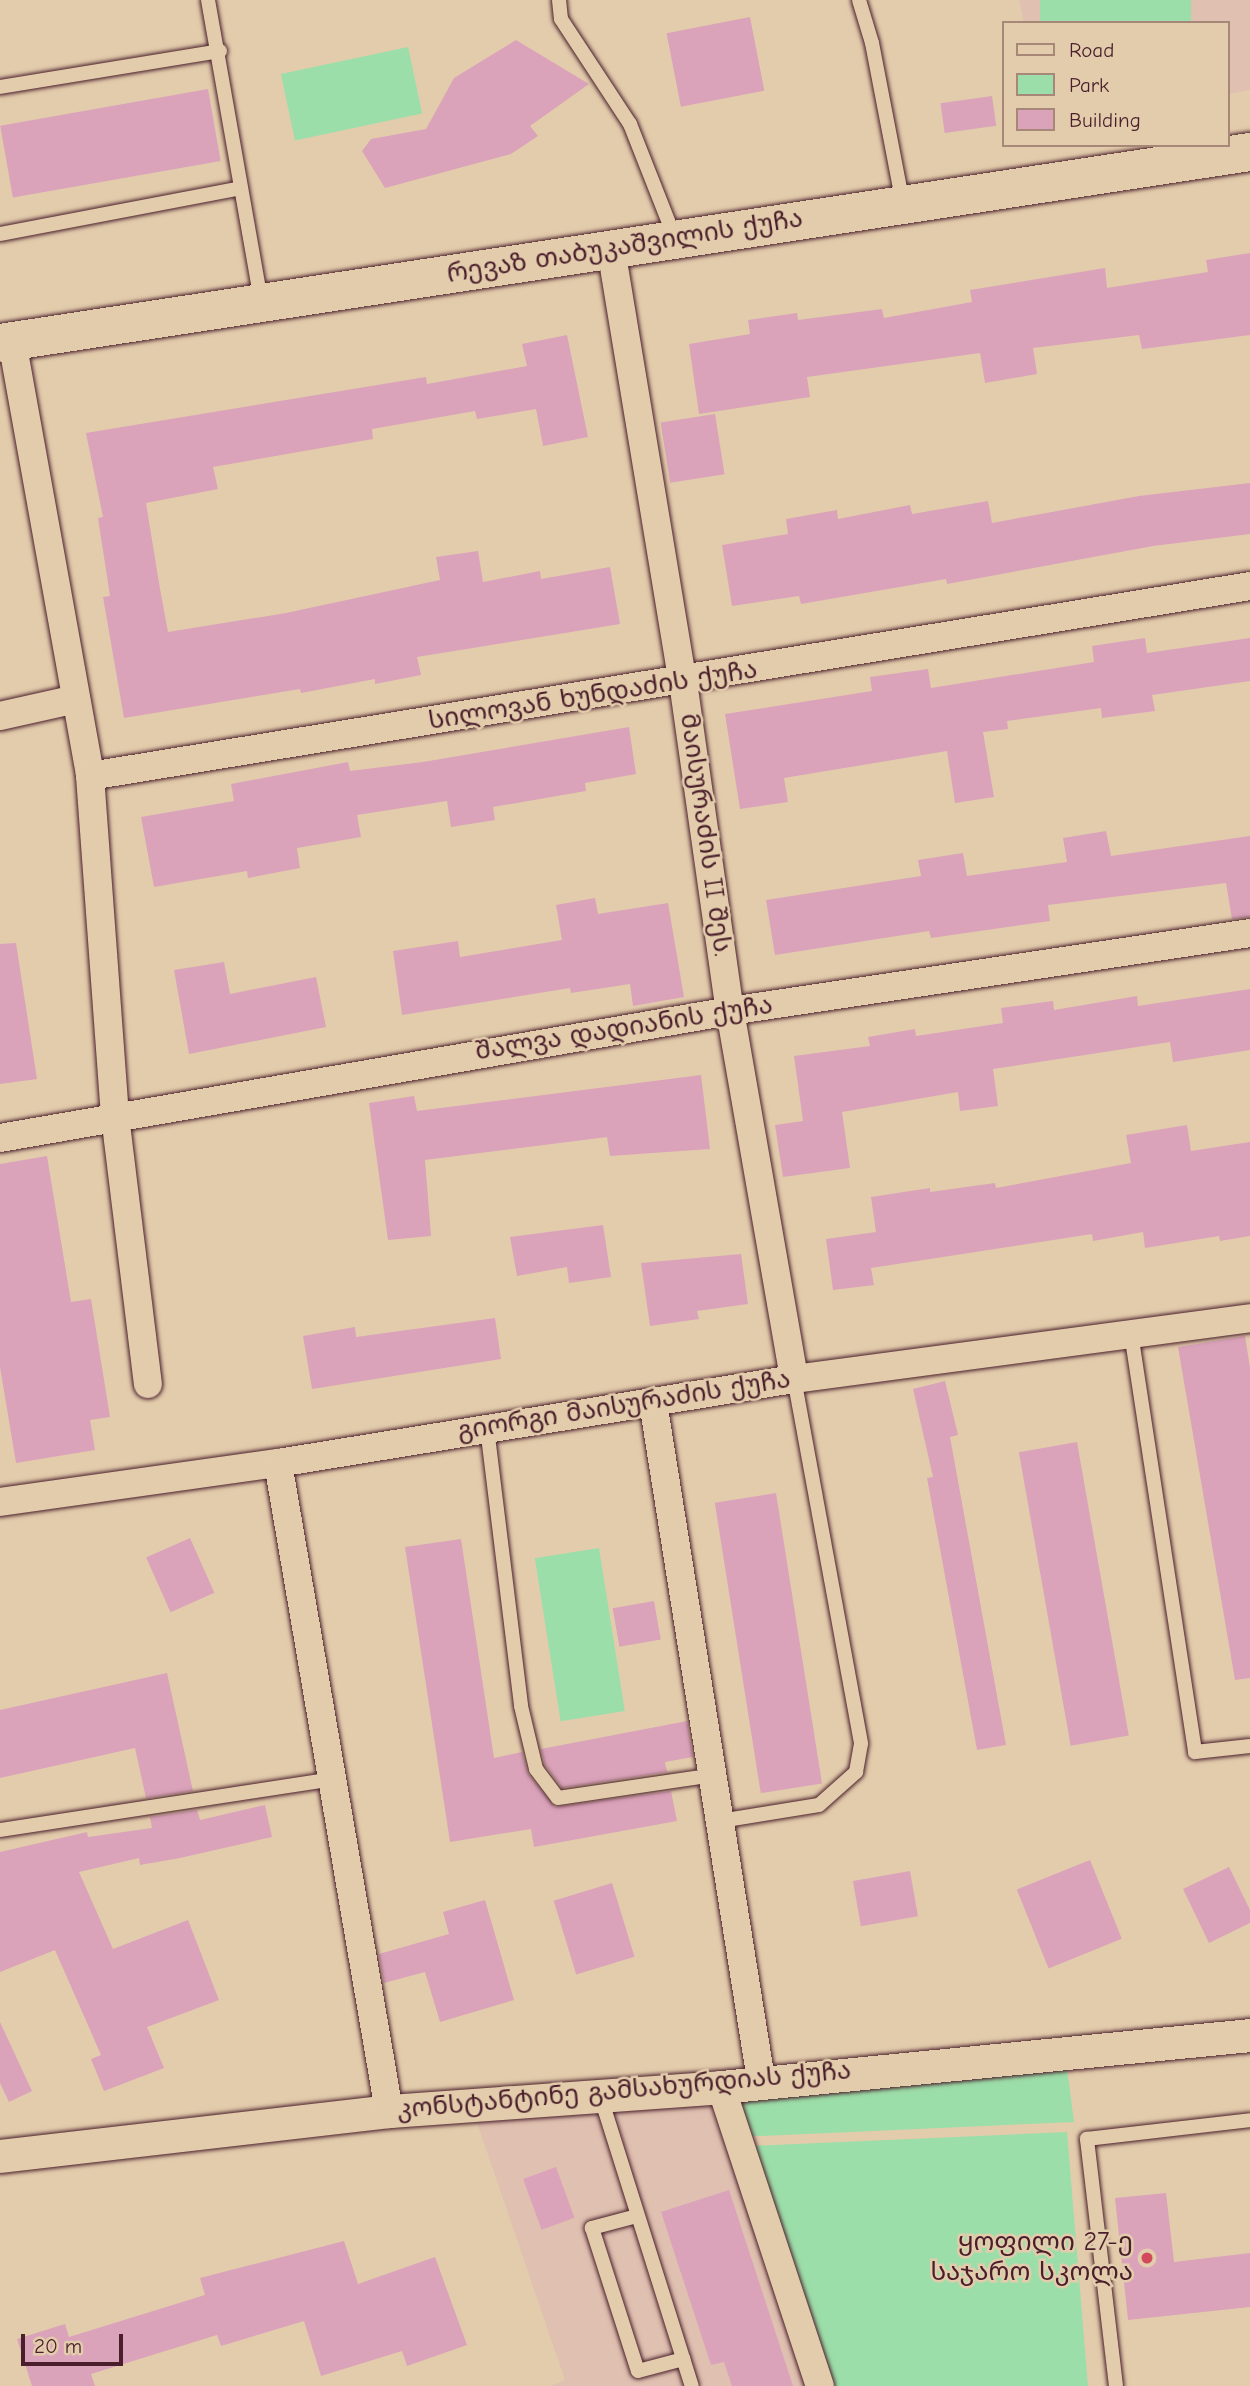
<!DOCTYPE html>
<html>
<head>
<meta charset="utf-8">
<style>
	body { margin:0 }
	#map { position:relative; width:1250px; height:2386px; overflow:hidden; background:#e3ccac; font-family:"Comic Neue","Noto Sans Georgian",sans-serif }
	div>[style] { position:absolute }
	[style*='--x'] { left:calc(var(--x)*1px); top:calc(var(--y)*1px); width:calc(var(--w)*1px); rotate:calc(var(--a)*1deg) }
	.built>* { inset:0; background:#e0c0b0 }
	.green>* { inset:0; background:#9cdea9; transform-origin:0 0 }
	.building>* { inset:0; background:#daa3b9; transform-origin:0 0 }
	.roads { filter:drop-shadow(0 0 2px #4a1f2b) drop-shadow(0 0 2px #4a1f2b) }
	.service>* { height:14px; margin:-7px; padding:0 7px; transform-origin:7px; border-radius:7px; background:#e3ccac }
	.minor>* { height:28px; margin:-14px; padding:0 14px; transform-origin:14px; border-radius:14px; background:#e3ccac }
	.tertiary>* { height:33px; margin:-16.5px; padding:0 16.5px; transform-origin:16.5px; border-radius:16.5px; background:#e3ccac }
	.secondary>* { height:38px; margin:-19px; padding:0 19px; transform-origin:19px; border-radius:19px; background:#e3ccac }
	.dots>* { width:19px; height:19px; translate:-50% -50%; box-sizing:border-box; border:4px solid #e3ccac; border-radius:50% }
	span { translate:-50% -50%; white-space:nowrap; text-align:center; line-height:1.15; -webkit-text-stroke:5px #e3ccac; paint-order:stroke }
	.street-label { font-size:26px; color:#4a1f2b }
	.poi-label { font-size:26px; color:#4a1f2b }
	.right { translate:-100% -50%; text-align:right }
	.legend { position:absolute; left:1002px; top:21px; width:228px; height:126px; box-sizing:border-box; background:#e3ccac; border:2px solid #a68778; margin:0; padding:9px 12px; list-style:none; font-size:21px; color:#4a1f2b }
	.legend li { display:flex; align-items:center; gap:14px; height:35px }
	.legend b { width:35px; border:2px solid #a68778 }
	.scale { position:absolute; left:21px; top:2334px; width:102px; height:32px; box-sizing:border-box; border:4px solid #4a1f2b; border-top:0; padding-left:9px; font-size:21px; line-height:24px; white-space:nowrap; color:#4a1f2b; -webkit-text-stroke:5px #e3ccac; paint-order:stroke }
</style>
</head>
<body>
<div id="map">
	<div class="built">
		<div style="clip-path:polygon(1019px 0,1250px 0,1250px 90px,1227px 94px,1227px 23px,1024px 23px)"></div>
		<div style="clip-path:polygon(721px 2087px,820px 2386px,550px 2386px,565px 2380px,471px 2105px)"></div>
	</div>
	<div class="green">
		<div style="left:1040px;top:0;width:151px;height:24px"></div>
		<div style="left:408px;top:47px;width:68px;height:130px;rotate:78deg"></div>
		<div style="left:599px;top:1548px;width:165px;height:65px;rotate:81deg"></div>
		<div style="clip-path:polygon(1065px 2052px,1074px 2122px,738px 2137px,721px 2087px)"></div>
		<div style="clip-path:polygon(1067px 2132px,1088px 2386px,827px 2386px,748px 2146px)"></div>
	</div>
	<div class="building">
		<div style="left:750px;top:17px;width:75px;height:85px;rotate:79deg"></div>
		<div style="clip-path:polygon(516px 40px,589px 84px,530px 126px,538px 136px,511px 154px,385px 188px,362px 151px,371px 139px,426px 129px,454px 78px)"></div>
		<div style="left:208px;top:89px;width:73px;height:211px;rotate:80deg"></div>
		<div style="left:992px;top:96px;width:30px;height:52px;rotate:82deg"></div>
		<div style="clip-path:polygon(1250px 253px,1250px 335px,1142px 349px,1139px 335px,1033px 348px,1037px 374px,985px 383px,980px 353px,807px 377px,810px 397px,699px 414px,689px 344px,750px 334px,748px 320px,797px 313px,798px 320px,882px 309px,884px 318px,972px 302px,970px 290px,1105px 268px,1107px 288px,1208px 272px,1206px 260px)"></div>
		<div style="clip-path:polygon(567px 335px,588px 437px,543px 446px,536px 409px,477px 419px,475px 411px,372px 429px,373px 439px,213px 467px,218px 489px,146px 503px,160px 589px,168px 632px,286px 613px,440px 580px,436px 557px,478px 551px,483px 582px,540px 571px,541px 579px,610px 567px,620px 624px,417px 657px,421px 675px,375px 684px,375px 679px,301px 693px,300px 689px,124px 718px,103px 597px,110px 596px,98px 518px,103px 517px,86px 433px,426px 377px,427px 384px,527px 366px,522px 344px)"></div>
		<div style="left:715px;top:414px;width:61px;height:55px;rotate:81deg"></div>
		<div style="clip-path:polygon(1250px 483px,1250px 534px,1153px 546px,947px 584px,946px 579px,801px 604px,799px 596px,732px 606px,722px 545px,788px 534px,786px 519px,837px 510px,838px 519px,910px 505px,912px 514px,988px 501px,992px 523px,1139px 496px)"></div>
		<div style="clip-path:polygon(1145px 638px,1147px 653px,1250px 638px,1250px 681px,1152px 695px,1155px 711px,1102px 718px,1101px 708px,1007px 721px,1008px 729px,983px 732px,994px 797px,955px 803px,947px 751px,784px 778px,788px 802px,740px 809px,725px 714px,872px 691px,870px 677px,928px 669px,931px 688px,1094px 662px,1092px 646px)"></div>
		<div style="clip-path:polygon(629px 727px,636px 774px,585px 783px,586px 791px,493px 807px,495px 820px,451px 827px,447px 801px,357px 815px,361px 837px,297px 848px,300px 868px,248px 878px,247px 871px,154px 887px,141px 817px,234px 801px,231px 784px,348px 762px,350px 771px,423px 762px)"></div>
		<div style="clip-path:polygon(1106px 831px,1111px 856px,1250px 836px,1250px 917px,1232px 919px,1226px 883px,1048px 905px,1050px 921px,931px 938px,929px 931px,775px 955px,766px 900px,921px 876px,918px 860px,963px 853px,967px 876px,1067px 862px,1063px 838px)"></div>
		<div style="clip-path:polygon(595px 898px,598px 914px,668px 903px,684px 997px,633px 1006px,630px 984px,571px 993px,570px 988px,402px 1015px,393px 951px,458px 941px,460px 957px,562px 940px,556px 905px)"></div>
		<div style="clip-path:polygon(16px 943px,37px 1079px,0 1084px,0 944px)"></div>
		<div style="clip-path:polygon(224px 962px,230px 994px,316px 977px,326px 1027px,189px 1054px,174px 970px)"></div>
		<div style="clip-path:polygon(1250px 989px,1250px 1050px,1173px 1062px,1170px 1042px,993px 1069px,998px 1106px,960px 1111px,958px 1092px,842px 1112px,850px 1168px,783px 1177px,775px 1125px,803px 1121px,794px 1056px,870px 1046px,868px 1037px,915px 1029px,916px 1036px,1003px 1023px,1001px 1008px,1053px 1001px,1054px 1010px,1137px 996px,1138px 1006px)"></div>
		<div style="clip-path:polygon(701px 1075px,710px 1149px,610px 1156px,607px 1137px,425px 1160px,431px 1236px,388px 1240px,369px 1103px,414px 1096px,417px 1111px)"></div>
		<div style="clip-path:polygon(1187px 1125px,1191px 1151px,1250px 1142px,1250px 1236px,1220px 1241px,1219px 1236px,1145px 1248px,1143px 1232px,1093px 1241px,1092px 1234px,871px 1268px,874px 1285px,833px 1290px,826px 1239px,876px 1232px,871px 1197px,930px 1188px,930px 1192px,995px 1183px,996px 1188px,1131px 1163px,1126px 1135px)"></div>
		<div style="clip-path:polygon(47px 1156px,71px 1302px,91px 1299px,110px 1417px,90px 1420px,95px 1450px,16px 1463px,0 1367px,0 1164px)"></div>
		<div style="clip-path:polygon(603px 1225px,611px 1277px,569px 1283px,567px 1267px,517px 1276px,510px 1237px)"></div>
		<div style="clip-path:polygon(741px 1254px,748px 1304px,697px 1311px,699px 1319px,650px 1326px,641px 1263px)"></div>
		<div style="clip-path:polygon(495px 1318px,501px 1359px,312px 1389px,303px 1336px,355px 1327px,356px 1337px)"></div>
		<div style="clip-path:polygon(1245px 1336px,1250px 1368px,1250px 1678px,1235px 1680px,1178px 1347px)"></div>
		<div style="clip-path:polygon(945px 1381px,958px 1435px,950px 1437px,1006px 1745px,977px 1750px,927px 1478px,933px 1477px,913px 1389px)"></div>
		<div style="left:1077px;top:1442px;width:298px;height:59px;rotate:80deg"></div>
		<div style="left:776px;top:1493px;width:294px;height:62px;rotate:81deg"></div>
		<div style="left:190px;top:1538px;width:60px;height:48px;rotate:66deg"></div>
		<div style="clip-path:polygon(461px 1539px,494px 1758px,522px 1752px,528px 1774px,555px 1807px,671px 1791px,677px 1821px,534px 1847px,531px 1829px,450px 1842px,405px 1547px)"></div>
		<div style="left:654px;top:1601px;width:39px;height:42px;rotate:80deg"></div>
		<div style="clip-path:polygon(167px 1673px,193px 1791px,146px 1798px,135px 1748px,0 1778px,0 1710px)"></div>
		<div style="clip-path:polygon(687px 1721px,693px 1757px,665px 1762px,667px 1772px,562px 1788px,545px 1765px,541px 1749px)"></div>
		<div style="clip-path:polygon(265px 1805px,272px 1837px,180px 1858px,140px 1865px,139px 1858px,79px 1872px,113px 1949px,188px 1920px,219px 2000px,147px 2027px,164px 2068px,104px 2091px,91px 2059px,101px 2055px,55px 1950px,0 1972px,0 1852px,87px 1832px,88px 1837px,152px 1828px,150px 1817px,197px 1810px,200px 1820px)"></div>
		<div style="left:1090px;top:1860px;width:85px;height:79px;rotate:68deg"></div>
		<div style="clip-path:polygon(1229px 1867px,1250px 1910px,1250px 1923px,1209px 1943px,1183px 1889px)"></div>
		<div style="left:910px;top:1871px;width:46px;height:58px;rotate:80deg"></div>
		<div style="left:612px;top:1883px;width:77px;height:61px;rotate:73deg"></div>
		<div style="clip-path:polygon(485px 1900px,514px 2000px,440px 2022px,425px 1972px,384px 1983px,379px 1954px,449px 1934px,443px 1912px)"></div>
		<div style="clip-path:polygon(0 2022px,32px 2091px,9px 2102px,0 2083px)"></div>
		<div style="left:556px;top:2167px;width:54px;height:35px;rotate:70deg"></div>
		<div style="clip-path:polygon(729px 2190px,793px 2386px,732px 2386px,724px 2362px,711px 2365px,661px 2212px)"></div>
		<div style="clip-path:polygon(1166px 2193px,1174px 2262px,1250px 2253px,1250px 2307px,1128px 2320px,1115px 2198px)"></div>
		<div style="clip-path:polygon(344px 2241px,358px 2284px,435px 2257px,467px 2345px,407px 2366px,402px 2351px,321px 2376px,304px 2321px,221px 2346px,217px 2335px,91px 2374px,95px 2386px,32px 2386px,17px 2339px,65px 2324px,69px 2337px,205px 2295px,200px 2278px)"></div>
	</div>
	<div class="roads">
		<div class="service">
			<div style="--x:208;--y:0;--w:306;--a:80"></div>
			<div style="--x:559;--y:0;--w:19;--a:84"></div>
			<div style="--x:561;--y:19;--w:126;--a:56.7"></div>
			<div style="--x:630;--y:124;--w:123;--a:68.5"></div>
			<div style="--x:859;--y:0;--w:45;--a:73.2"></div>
			<div style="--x:872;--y:43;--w:164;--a:79.1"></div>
			<div style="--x:0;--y:87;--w:223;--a:-9.3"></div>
			<div style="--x:0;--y:234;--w:245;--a:-10.8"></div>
			<div style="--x:1131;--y:1333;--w:424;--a:81.3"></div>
			<div style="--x:1195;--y:1752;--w:55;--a:-6.2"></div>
			<div style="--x:487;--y:1428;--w:280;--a:83"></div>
			<div style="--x:521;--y:1706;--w:65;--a:76.6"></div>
			<div style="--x:536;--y:1769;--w:36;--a:53"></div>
			<div style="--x:558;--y:1798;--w:157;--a:-8.4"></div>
			<div style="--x:720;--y:1821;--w:100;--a:-9.2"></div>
			<div style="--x:819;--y:1805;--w:50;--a:-41.7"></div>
			<div style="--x:856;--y:1772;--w:29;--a:-80"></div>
			<div style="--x:861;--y:1743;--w:370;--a:-100.4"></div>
			<div style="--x:0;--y:1830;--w:337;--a:-8.7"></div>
			<div style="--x:600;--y:2095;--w:305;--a:72.5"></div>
			<div style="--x:637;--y:2216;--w:47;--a:165.1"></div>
			<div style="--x:592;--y:2228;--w:150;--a:72.2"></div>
			<div style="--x:638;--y:2371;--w:47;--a:-14.9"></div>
			<div style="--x:1116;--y:2386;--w:249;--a:-96.7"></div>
			<div style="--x:1087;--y:2139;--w:164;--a:-6.6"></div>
		</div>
		<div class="minor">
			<div style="--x:611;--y:249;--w:439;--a:80.6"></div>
			<div style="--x:683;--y:682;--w:332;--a:81.9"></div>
			<div style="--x:730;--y:1011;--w:374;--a:80.1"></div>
			<div style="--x:12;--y:341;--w:442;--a:79.8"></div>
			<div style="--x:90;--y:776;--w:341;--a:85.8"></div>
			<div style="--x:115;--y:1116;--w:270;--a:83"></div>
			<div style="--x:0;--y:716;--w:78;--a:-12.6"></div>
			<div style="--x:90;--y:776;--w:1175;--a:-9.3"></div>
			<div style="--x:0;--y:1138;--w:741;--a:-9.87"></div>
			<div style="--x:730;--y:1011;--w:526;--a:-8.53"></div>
			<div style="--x:653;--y:1402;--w:687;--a:80.95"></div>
			<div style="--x:278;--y:1463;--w:657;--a:80.28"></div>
			<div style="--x:0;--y:1502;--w:281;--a:-8"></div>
			<div style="--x:278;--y:1463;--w:523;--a:-9.25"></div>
			<div style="--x:794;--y:1379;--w:460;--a:-7.6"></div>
			<div style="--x:721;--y:2087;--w:315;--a:71.7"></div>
		</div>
		<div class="tertiary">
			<div style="--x:0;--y:2156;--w:392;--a:-6.6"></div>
			<div style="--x:389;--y:2111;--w:333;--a:-4.1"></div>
			<div style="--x:721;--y:2087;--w:532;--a:-5.61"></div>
		</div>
		<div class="secondary">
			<div style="--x:0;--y:343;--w:1265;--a:-8.69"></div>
		</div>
	</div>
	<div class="dots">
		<div style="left:1147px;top:2258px;background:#d1495b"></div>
	</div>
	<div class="street-label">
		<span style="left:625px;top:247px;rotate:-9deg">რევაზ თაბუკაშვილის ქუჩა</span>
		<span style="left:593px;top:696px;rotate:-9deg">სილოვან ხუნდაძის ქუჩა</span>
		<span style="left:705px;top:835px;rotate:82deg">მაისურაძის II შეს.</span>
		<span style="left:624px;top:1029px;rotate:-9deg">შალვა დადიანის ქუჩა</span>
		<span style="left:624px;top:1406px;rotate:-9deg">გიორგი მაისურაძის ქუჩა</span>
		<span style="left:624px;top:2091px;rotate:-5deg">კონსტანტინე გამსახურდიას ქუჩა</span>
	</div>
	<div class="poi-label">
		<span class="right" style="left:1133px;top:2258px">ყოფილი 27-ე<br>საჯარო სკოლა</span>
	</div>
	<ul class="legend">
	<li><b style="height:9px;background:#e3ccac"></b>Road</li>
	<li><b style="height:19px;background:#9cdea9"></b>Park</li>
	<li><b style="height:19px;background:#daa3b9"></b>Building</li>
	</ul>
	<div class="scale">20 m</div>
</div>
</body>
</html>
